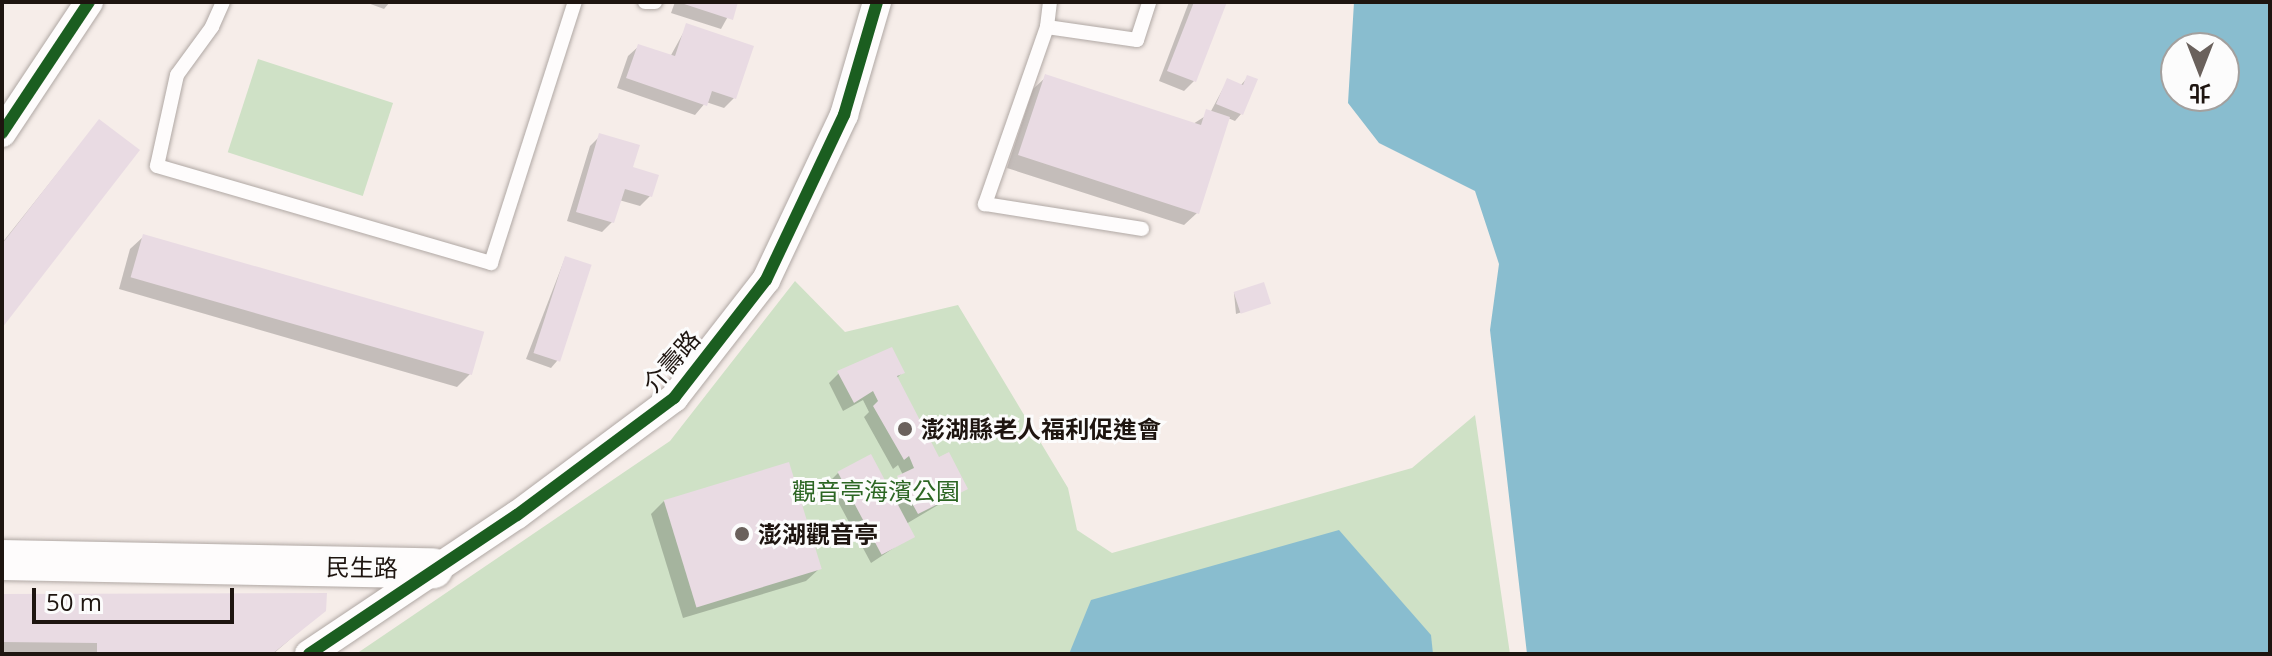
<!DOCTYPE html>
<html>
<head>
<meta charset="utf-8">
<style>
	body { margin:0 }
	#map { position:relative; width:2272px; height:656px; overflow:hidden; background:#f6ede9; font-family:"Open Sans","Noto Sans TC",sans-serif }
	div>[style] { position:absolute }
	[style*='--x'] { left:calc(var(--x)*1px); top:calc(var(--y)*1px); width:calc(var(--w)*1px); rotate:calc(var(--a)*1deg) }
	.green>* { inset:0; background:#cfe1c6; transform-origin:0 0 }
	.water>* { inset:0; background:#89bdcf }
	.shadow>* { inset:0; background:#0003 }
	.building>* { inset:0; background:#e9dbe3; transform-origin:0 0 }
	.roads { filter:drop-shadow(0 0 2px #b0a8a4) drop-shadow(0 0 2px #b0a8a4) }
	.service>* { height:14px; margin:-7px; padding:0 7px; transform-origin:7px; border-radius:7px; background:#fefcfc }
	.minor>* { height:28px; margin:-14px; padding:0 14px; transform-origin:14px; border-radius:14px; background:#fefcfc }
	.secondary>* { height:40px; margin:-20px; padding:0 20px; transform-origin:20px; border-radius:20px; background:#fefcfc }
	.cycleway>* { height:12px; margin:-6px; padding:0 6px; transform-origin:6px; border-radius:6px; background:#1b5e20 }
	.dots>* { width:22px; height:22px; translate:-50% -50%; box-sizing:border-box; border:4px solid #fcfcfc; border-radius:50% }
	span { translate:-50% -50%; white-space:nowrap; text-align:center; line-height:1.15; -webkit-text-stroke:6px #fcfcfc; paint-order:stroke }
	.street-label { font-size:24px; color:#1e1510 }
	.poi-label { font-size:24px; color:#1e1510; font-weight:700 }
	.left { translate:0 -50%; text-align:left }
	.park-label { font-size:24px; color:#2c6623 }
	.frame { position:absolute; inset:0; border:4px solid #1e1510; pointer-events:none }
	.north { position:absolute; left:2160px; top:32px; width:80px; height:80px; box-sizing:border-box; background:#fcfcfc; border:2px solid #a3a09e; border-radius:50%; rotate:180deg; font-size:22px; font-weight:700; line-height:32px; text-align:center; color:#1e1510 }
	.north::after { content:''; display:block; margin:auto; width:28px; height:36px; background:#6a615c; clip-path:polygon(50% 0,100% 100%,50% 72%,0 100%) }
	.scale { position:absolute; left:32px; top:588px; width:202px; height:36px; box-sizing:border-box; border:4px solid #1e1510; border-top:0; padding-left:10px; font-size:24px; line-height:28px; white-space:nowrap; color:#1e1510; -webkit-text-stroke:6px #fcfcfc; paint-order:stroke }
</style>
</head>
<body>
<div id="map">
	<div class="green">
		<div style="left:258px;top:59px;width:142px;height:98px;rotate:18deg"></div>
		<div style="clip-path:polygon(795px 281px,845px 332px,958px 305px,1068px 488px,1077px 530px,1112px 553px,1412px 468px,1475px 415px,1510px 654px,356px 654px,670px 441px)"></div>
	</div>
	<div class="water">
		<div style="clip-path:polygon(evenodd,1354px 2px,2270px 2px,2270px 654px,1527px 654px,1490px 330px,1499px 264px,1475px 191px,1379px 143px,1348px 103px,1354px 2px,2176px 48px,2224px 48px,2224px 96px,2176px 96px,2176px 48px)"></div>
		<div style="clip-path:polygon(1339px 530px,1431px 635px,1433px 654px,1069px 654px,1091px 600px)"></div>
	</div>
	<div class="shadow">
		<div style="clip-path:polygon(365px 2px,390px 2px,384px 9px)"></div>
		<div style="clip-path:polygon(675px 2px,736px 2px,721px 29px,671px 13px)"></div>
		<div style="clip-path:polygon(1189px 2px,1225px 2px,1194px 81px,1184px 91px,1159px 81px)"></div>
		<div style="clip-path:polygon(687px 26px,734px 98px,724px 108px,706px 102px,695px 115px,617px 88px,628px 56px,639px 46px,670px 57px)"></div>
		<div style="clip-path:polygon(1046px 77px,1193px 124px,1210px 113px,1227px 81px,1240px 86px,1248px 77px,1241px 114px,1235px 121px,1228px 118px,1197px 213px,1184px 225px,1007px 168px,1033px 89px)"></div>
		<div style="clip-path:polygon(99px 121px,2px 325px,2px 243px)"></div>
		<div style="clip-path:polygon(600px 136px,650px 196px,640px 206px,619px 200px,612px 222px,602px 232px,567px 221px,590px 146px)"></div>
		<div style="clip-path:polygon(143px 237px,470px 374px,457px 387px,119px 289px,130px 249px)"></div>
		<div style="clip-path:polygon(565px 258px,557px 361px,551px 368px,526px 359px)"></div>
		<div style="clip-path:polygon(1234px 293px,1269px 303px,1236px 314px)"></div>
		<div style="clip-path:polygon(903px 372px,896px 379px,938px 460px,965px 489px,906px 524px,912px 536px,871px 563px,828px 483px,838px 473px,887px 489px,903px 475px,898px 465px,893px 469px,864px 417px,869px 412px,863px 400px,843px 411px,829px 383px,839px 373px)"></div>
		<div style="clip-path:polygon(664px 501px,819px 569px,806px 581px,683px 618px,651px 514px)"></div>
		<div style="clip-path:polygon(2px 596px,324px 610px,273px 654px,2px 654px)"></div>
	</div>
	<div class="building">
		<div style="clip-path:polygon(678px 2px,738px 2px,733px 20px)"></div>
		<div style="clip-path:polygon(1194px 2px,1227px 2px,1196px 82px,1167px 71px)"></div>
		<div style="clip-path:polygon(686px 23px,754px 46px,736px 99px,712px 91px,707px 106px,626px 78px,638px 44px,675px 56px)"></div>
		<div style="clip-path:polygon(1045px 74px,1201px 125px,1206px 109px,1230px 117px,1199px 214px,1018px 155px)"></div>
		<div style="clip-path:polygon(1247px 75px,1258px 79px,1243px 115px,1216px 104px,1227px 78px,1243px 85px)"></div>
		<div style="clip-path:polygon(99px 119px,140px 150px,2px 328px,2px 244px)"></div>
		<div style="clip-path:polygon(599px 133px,640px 145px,633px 167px,659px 175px,652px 197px,625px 189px,614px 223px,576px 212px)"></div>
		<div style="left:143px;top:234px;width:355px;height:45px;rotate:16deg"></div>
		<div style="left:565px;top:256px;width:28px;height:102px;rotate:18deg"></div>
		<div style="left:1264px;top:282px;width:23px;height:32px;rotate:72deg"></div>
		<div style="clip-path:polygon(892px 347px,905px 373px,897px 376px,939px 457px,949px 452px,968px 489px,918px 514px,897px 476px,914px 468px,909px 456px,904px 460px,873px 406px,878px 401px,873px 391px,854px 403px,837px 371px)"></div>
		<div style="left:871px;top:454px;width:94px;height:38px;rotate:62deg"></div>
		<div style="left:789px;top:462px;width:112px;height:131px;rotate:73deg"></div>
		<div style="clip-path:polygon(327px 593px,326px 611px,272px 654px,97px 654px,97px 643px,2px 642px,2px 594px)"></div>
	</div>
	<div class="roads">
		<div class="service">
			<div style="--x:223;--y:2;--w:27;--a:114"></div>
			<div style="--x:212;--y:27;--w:59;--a:126.1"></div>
			<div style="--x:177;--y:75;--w:93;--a:102.4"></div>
			<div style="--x:157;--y:166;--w:348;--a:16.2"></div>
			<div style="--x:491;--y:263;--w:274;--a:-72.2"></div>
			<div style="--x:645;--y:2;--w:10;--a:0"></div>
			<div style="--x:1050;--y:2;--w:25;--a:97"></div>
			<div style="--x:1047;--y:27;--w:91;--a:8.2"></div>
			<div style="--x:1137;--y:40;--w:40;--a:-72"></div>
			<div style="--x:1047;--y:27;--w:188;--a:109.3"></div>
			<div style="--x:985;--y:204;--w:159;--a:9"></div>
		</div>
		<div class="minor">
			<div style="--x:2;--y:133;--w:157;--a:-56.4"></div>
			<div style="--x:309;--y:654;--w:250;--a:-33.8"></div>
			<div style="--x:517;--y:515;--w:196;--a:-36.7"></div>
			<div style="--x:674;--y:398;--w:150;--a:-52.1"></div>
			<div style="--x:766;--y:280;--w:183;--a:-64.7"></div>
			<div style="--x:844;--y:115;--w:118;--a:-73.7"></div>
		</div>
		<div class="secondary">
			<div style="--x:2;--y:560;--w:431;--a:1.1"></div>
		</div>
	</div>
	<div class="cycleway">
		<div style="--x:2;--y:133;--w:157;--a:-56.4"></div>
		<div style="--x:309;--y:654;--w:250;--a:-33.8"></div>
		<div style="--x:517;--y:515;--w:196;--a:-36.7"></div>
		<div style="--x:674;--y:398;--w:150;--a:-52.1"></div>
		<div style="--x:766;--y:280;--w:183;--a:-64.7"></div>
		<div style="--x:844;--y:115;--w:118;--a:-73.7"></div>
	</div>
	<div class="dots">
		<div style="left:905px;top:429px;background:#6a615c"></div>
		<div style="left:742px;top:534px;background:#6a615c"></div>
	</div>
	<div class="street-label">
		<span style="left:671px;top:361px;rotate:-49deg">介壽路</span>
		<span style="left:362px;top:567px;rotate:1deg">民生路</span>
	</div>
	<div class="poi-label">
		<span class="left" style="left:921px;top:429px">澎湖縣老人福利促進會</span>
		<span class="left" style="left:758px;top:534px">澎湖觀音亭</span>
	</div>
	<div class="park-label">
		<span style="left:876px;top:491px">觀音亭海濱公園</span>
	</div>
	<div class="frame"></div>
	<div class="north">北</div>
	<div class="scale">50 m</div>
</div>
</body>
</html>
